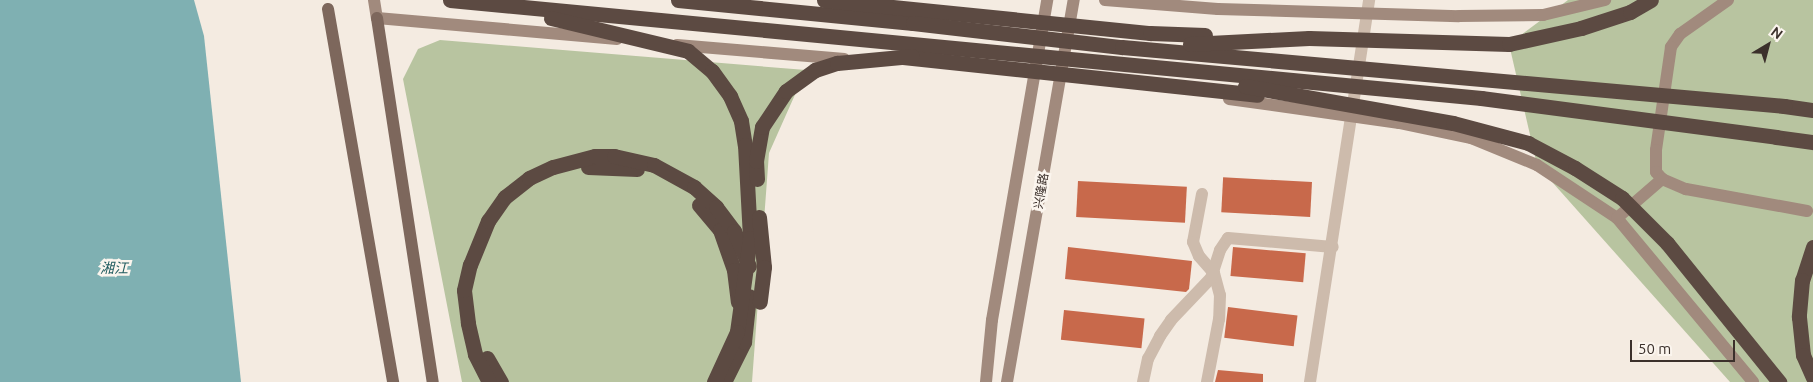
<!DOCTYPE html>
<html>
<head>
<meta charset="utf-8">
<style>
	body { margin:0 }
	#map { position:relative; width:1813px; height:382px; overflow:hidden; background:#f4ebe1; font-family:Ubuntu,"Noto Sans SC",sans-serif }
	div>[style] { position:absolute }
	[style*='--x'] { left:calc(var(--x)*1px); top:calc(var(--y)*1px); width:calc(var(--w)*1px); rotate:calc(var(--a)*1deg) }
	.green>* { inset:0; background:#b8c4a0 }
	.water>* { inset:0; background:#7fb0b2 }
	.building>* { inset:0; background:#c8694b; transform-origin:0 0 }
	.street>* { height:12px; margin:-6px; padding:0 6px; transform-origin:6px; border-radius:6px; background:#cdbbac }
	.secondary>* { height:12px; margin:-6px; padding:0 6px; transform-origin:6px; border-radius:6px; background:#a18a7d }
	.primary>* { height:12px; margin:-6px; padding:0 6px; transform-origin:6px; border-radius:6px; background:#7d675c }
	.highway>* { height:15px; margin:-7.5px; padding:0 7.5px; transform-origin:7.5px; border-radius:7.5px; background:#5c4a42 }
	.highway-bridge>* { height:15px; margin:-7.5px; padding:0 7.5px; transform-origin:7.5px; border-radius:7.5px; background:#5c4a42 }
	span { translate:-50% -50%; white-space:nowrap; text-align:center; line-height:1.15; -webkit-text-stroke:5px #fbf5ee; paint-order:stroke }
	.street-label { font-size:12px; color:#3b302b }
	.water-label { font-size:14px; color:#1f5a5e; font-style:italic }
	.north { position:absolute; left:1743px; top:20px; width:50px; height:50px; -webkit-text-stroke:4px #fbf5ee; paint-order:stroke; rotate:37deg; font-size:14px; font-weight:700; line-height:20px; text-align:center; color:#3b302b }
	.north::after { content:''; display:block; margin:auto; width:18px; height:22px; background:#3b302b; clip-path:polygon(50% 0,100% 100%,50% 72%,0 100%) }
	.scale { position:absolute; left:1630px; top:340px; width:105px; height:22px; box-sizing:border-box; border:2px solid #3b302b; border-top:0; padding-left:6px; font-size:15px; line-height:18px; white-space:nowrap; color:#3b302b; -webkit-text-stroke:4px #fbf5ee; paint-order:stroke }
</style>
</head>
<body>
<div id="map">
	<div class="green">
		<div style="clip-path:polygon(1568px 0,1813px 0,1813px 382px,1730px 382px,1537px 165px,1509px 44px)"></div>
		<div style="clip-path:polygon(440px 40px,806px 70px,769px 153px,752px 382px,462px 382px,403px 79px,418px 49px)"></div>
	</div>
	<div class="water">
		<div style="clip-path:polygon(0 0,194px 0,204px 36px,241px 382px,0 382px)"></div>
	</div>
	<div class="building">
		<div style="left:1078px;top:181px;width:109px;height:36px;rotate:3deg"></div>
		<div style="left:1312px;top:182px;width:35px;height:89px;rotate:93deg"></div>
		<div style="clip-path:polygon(1068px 247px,1192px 261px,1189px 289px,1186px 292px,1065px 279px)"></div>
		<div style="left:1233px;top:247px;width:73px;height:29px;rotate:5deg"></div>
		<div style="left:1228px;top:307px;width:70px;height:31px;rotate:7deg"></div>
		<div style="left:1064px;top:310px;width:81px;height:30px;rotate:6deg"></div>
		<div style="clip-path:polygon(1218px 370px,1263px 374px,1263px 382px,1215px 382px)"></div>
	</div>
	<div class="street">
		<div style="--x:1202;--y:194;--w:49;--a:100.6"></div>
		<div style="--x:1193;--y:242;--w:15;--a:67"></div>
		<div style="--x:1199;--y:256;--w:23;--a:49"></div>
		<div style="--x:1214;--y:273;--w:23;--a:75"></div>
		<div style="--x:1220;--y:295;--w:24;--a:92"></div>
		<div style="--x:1219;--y:319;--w:64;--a:100.8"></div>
		<div style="--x:1143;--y:382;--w:24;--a:-78"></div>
		<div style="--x:1148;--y:359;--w:26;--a:-62"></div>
		<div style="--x:1160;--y:336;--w:19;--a:-55"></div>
		<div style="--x:1171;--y:320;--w:58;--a:-46.4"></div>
		<div style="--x:1211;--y:278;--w:29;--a:-72"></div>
		<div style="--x:1220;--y:250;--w:14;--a:-56"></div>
		<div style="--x:1228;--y:238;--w:105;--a:4.9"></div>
		<div style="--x:1310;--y:382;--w:387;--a:-81.2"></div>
	</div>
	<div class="secondary">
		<div style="--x:374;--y:0;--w:18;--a:81"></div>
		<div style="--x:377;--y:18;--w:241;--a:5"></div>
		<div style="--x:1105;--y:0;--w:113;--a:4.6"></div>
		<div style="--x:1218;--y:9;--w:241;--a:1.7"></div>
		<div style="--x:1459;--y:16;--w:84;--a:-0.7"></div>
		<div style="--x:1543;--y:15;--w:64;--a:-13.6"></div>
		<div style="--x:1728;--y:0;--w:59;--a:144.7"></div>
		<div style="--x:1680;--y:34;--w:16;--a:125"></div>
		<div style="--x:1671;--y:47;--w:104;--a:98.3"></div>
		<div style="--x:1656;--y:150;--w:22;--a:90"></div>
		<div style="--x:1656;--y:172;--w:9;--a:49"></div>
		<div style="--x:1662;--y:179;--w:26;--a:23"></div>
		<div style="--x:1686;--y:189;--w:123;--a:10.3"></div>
		<div style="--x:677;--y:45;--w:168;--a:4.8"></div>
		<div style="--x:1229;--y:99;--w:172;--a:8"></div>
		<div style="--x:1399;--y:123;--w:74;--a:11.8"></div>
		<div style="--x:1471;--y:138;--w:71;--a:22.2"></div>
		<div style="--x:1537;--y:165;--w:96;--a:33.5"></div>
		<div style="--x:1617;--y:218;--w:213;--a:50.3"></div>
		<div style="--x:1617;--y:218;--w:60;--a:-40.9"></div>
		<div style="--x:986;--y:382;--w:62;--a:-84.5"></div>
		<div style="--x:992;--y:320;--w:325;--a:-80.2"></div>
		<div style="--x:1007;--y:382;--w:388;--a:-80.1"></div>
	</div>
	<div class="primary">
		<div style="--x:328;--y:9;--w:379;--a:80.1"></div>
		<div style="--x:377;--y:18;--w:368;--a:81.3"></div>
	</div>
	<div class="highway">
		<div style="--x:678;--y:0;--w:236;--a:5.6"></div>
		<div style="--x:1784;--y:106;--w:29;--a:8"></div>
		<div style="--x:1776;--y:137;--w:37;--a:8"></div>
		<div style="--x:588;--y:167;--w:49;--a:2.3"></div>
		<div style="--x:699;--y:205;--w:33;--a:50"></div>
		<div style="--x:720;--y:230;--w:42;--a:70.7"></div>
		<div style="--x:734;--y:270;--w:32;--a:83"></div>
		<div style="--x:1813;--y:247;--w:35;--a:108"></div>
		<div style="--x:1802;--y:280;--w:37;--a:95"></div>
		<div style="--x:1799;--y:317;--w:38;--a:84"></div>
		<div style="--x:1803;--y:355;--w:24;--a:66"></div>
		<div style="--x:487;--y:358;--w:28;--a:60"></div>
		<div style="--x:489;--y:382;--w:31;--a:-117"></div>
		<div style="--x:475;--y:354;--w:32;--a:-103"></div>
		<div style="--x:468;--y:323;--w:33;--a:-97"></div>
		<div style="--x:464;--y:290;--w:26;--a:-77"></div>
		<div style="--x:470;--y:265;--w:48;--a:-67.8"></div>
		<div style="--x:488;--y:221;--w:29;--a:-55"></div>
		<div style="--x:505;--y:197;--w:31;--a:-38"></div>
		<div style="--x:529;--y:178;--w:26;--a:-25"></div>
		<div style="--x:553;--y:167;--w:43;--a:-14.7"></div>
		<div style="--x:595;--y:156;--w:19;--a:0"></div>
		<div style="--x:614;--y:156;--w:41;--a:12.7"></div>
		<div style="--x:654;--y:165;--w:46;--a:28.8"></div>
		<div style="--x:694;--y:187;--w:30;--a:42"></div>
		<div style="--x:716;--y:207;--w:30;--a:53"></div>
		<div style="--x:734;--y:231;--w:38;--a:67"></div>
		<div style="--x:724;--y:382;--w:45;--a:-63.4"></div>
		<div style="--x:744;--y:342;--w:46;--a:-83.8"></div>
	</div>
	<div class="highway-bridge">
		<div style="--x:450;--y:0;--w:1036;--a:5.43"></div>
		<div style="--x:1481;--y:98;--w:298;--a:7.5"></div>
		<div style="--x:824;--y:0;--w:328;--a:5.8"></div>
		<div style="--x:1150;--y:33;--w:55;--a:2.1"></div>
		<div style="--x:551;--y:18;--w:141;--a:13.5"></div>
		<div style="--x:688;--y:51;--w:31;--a:40"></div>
		<div style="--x:712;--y:71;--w:31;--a:54"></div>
		<div style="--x:730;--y:96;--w:27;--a:66"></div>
		<div style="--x:741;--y:121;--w:24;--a:81"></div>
		<div style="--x:745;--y:145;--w:93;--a:86.9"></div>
		<div style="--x:750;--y:238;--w:95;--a:97.9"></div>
		<div style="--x:737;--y:332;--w:55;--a:114.7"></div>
		<div style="--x:913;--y:23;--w:210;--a:6.6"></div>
		<div style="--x:1122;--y:47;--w:665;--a:5.09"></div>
		<div style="--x:1190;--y:44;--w:119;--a:-2.9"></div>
		<div style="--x:1309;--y:38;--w:200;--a:1.7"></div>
		<div style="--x:1509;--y:44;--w:74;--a:-12.5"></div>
		<div style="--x:1581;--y:28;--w:52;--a:-18.1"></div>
		<div style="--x:1630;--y:12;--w:24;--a:-30"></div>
		<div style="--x:903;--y:57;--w:356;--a:6.1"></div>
		<div style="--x:1245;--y:86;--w:211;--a:10.1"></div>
		<div style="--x:1453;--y:123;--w:78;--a:14.9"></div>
		<div style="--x:1528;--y:143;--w:53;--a:28"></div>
		<div style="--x:1575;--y:168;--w:56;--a:32.6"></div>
		<div style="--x:1622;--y:198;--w:64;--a:45"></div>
		<div style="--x:1667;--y:243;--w:179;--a:51.1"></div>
		<div style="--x:757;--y:179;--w:18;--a:-93"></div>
		<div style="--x:756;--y:161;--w:35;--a:-80"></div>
		<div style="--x:762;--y:127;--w:43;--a:-56.3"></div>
		<div style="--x:786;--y:91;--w:36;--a:-36"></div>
		<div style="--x:815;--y:70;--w:23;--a:-18"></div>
		<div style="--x:837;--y:63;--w:75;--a:-5.3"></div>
		<div style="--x:759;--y:217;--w:50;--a:84.3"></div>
		<div style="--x:764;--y:267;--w:35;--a:97"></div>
	</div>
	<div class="street-label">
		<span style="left:1041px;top:191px;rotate:-80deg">兴隆路</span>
	</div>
	<div class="water-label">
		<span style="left:114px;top:268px">湘江</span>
	</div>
	<div class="north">N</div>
	<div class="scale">50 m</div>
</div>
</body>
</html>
